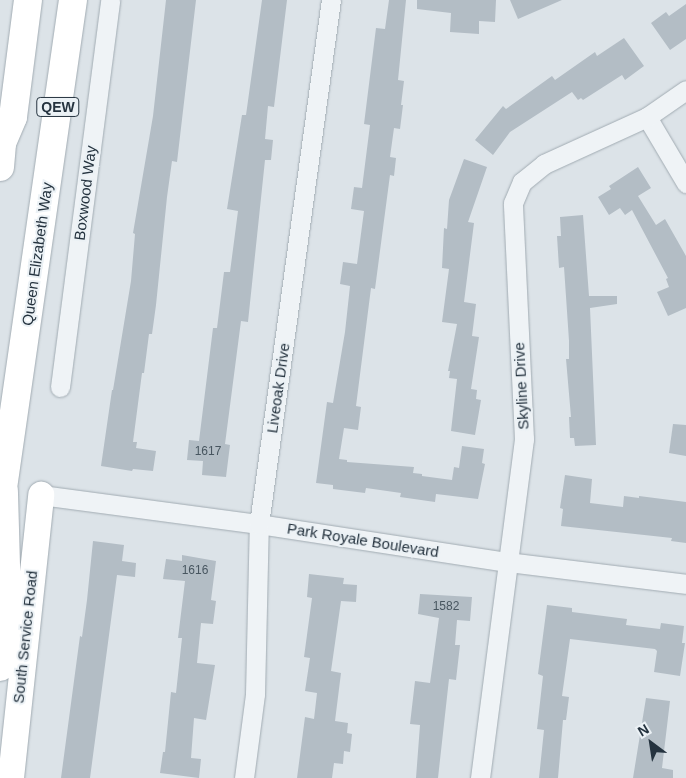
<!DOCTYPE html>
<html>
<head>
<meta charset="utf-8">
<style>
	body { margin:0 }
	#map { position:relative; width:686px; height:778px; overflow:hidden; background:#dce3e8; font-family:Arial,sans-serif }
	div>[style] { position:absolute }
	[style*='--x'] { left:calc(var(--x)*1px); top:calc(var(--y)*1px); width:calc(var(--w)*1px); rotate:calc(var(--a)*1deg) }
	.building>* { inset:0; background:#b3bdc5 }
	.roads { filter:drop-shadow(0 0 1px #a1abb2) drop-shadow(0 0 1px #a1abb2) }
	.minor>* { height:19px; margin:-9.5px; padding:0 9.5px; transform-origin:9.5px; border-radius:9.5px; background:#eff3f6 }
	.secondary>* { height:26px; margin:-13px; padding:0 13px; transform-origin:13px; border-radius:13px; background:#fff }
	.motorway>* { height:28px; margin:-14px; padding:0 14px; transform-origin:14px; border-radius:14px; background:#fff }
	span { translate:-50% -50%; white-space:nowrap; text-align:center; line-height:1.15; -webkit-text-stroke:4px #ebf1f5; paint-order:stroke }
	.number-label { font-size:12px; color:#485660 }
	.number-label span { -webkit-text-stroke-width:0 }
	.shield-label span { padding:1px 4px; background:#ebf1f5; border:1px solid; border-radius:4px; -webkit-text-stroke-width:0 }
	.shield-label { font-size:14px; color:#25333f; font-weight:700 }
	.street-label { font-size:15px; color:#25333f }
	.north { position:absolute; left:626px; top:718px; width:50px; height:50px; -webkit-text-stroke:4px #ebf1f5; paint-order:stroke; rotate:329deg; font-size:14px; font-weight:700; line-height:20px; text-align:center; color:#25333f }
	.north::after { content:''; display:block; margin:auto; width:18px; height:22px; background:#25333f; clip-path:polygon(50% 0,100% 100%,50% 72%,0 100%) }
</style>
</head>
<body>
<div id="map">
	<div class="building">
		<div style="clip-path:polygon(166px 0,196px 0,177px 162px,172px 161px,167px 197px,156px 305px,152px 334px,149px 334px,144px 373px,142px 373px,133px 442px,137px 442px,136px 448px,156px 451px,153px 471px,133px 469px,132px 471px,101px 466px,112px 390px,113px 390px,131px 281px,135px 234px,133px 233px,153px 116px)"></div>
		<div style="clip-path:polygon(262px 0,287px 0,274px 107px,268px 106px,265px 139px,273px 140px,271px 160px,265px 160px,248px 322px,241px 321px,225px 444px,230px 445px,226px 477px,202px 475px,203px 461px,187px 460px,189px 440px,199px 441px,213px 328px,217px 328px,224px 272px,230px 272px,238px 211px,227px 209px,242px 115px,246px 115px)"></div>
		<div style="clip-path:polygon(389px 0,406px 0,398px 80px,404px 81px,401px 105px,403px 105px,400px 129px,394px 128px,390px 157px,396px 158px,394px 176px,390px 175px,375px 289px,371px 288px,356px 406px,361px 407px,358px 430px,344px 428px,339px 459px,347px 460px,347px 462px,414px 467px,413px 473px,422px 474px,422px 476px,452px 480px,454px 467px,459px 468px,462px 446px,484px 449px,482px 463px,485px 464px,478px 499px,436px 494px,435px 502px,400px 497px,401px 493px,366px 488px,365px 493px,333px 489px,333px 485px,316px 483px,327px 402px,333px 403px,345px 332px,350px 286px,340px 284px,343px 262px,357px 264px,364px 211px,351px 209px,354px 187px,362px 188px,370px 125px,364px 124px,376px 28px,385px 29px)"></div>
		<div style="clip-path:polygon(417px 0,496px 0,495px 22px,479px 21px,479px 34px,450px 32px,451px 13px,417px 9px)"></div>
		<div style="clip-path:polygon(510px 0,562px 0,518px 19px)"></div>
		<div style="clip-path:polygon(686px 4px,686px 39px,670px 50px,651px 23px,666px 12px,669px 16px)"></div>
		<div style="clip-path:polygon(624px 38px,644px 66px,625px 80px,622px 75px,583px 100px,581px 98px,578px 100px,572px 92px,510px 132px,493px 155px,475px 140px,503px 106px,506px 109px,552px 76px,555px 80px,595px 52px,597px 56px)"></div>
		<div style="clip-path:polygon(464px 159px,487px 167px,468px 222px,474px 223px,464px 302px,476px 304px,472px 336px,479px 337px,471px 389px,477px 390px,476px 399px,481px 400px,475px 435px,451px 431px,457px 379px,449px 378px,450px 371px,448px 371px,457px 324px,442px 322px,449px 269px,442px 268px,444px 228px,447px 229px,449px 200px)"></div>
		<div style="clip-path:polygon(638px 167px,651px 188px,638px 196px,656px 225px,665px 219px,686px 256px,686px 308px,668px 316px,657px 292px,669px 287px,666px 279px,668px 278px,632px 210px,625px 215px,620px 208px,609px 215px,598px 197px,611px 189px,609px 186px)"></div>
		<div style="clip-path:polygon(583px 215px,589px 296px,617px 296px,617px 304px,590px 308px,596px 445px,575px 446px,574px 438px,570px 438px,569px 417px,571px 417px,566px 359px,569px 359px,569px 341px,564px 267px,559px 268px,557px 236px,561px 236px,560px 217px)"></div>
		<div style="clip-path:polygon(673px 424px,686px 425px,686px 456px,669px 453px)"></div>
		<div style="clip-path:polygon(565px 475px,592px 479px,590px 503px,623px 507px,624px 496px,639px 498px,639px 496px,686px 502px,686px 543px,671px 541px,672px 538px,561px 526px,563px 509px,560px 508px)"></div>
		<div style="clip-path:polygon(93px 541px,124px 545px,122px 561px,136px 563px,135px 577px,117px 575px,90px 778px,61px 778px,80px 636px,82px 637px,87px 600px)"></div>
		<div style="clip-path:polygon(182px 555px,216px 561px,211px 600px,216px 601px,213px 624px,201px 623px,197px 663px,215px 665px,206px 720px,194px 718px,191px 758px,201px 759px,199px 778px,160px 773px,163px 752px,165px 752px,171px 692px,176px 693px,182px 638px,178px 638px,185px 581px,163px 579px,166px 559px,182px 561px)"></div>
		<div style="clip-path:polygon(309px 574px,344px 578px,343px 584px,357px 585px,356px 602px,341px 601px,331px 671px,341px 673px,335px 721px,348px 723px,347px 733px,352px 734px,350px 752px,344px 751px,343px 764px,334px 763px,332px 778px,297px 778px,305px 717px,314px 719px,317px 693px,305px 691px,310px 658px,304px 657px,312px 598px,307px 597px)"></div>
		<div style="clip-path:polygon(420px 594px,472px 597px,470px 621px,457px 620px,455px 645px,460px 645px,456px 680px,449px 679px,438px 778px,416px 778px,420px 725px,410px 724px,415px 681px,430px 683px,439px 618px,418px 614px)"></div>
		<div style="clip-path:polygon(547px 605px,572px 608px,572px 612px,627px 619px,626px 625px,660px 629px,661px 623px,684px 626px,682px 643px,685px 643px,680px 676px,654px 672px,657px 651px,655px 649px,570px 639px,562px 696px,569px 697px,566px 720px,563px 720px,558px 778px,539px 778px,544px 730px,537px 729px,543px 676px,538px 674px)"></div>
		<div style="clip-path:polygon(646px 698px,670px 701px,662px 768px,673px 770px,673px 778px,633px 778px)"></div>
	</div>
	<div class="roads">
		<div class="minor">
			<div style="--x:647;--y:117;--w:77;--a:59.4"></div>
			<div style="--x:60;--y:387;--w:390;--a:-82.6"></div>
			<div style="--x:41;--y:495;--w:220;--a:7.6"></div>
			<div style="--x:259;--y:524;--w:252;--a:8.7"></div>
			<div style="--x:508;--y:562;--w:179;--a:7"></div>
			<div style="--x:244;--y:778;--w:85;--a:-82.5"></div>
			<div style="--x:255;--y:694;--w:170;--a:-88.7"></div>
			<div style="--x:259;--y:524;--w:529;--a:-82.18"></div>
			<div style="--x:480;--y:778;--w:342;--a:-82.6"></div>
			<div style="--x:524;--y:439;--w:236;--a:-92.7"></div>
			<div style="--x:513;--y:203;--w:23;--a:-67"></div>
			<div style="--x:522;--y:182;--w:28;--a:-39"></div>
			<div style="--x:544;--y:164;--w:113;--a:-24.5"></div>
			<div style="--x:647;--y:117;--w:47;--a:-34.7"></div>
		</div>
		<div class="secondary">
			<div style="--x:11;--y:778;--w:285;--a:-83.9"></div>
		</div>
		<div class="motorway">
			<div style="--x:0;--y:167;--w:24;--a:-85"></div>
			<div style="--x:2;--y:143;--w:28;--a:-67"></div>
			<div style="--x:13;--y:117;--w:118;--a:-82.7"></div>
			<div style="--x:0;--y:509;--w:514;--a:-81.84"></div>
			<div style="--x:0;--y:667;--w:66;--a:-83.9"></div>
			<div style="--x:7;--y:601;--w:110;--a:-91.6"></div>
		</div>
	</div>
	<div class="number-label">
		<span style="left:208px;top:452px">1617</span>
		<span style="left:195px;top:571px">1616</span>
		<span style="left:446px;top:607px">1582</span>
	</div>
	<div class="shield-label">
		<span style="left:58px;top:107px">QEW</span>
	</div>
	<div class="street-label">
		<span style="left:85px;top:193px;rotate:-83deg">Boxwood Way</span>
		<span style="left:37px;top:254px;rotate:-82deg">Queen Elizabeth Way</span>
		<span style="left:521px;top:386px;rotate:-93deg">Skyline Drive</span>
		<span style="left:278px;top:388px;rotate:-82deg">Liveoak Drive</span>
		<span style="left:363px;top:540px;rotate:9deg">Park Royale Boulevard</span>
		<span style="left:25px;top:637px;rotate:-84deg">South Service Road</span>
	</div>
	<div class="north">N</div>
</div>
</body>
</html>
